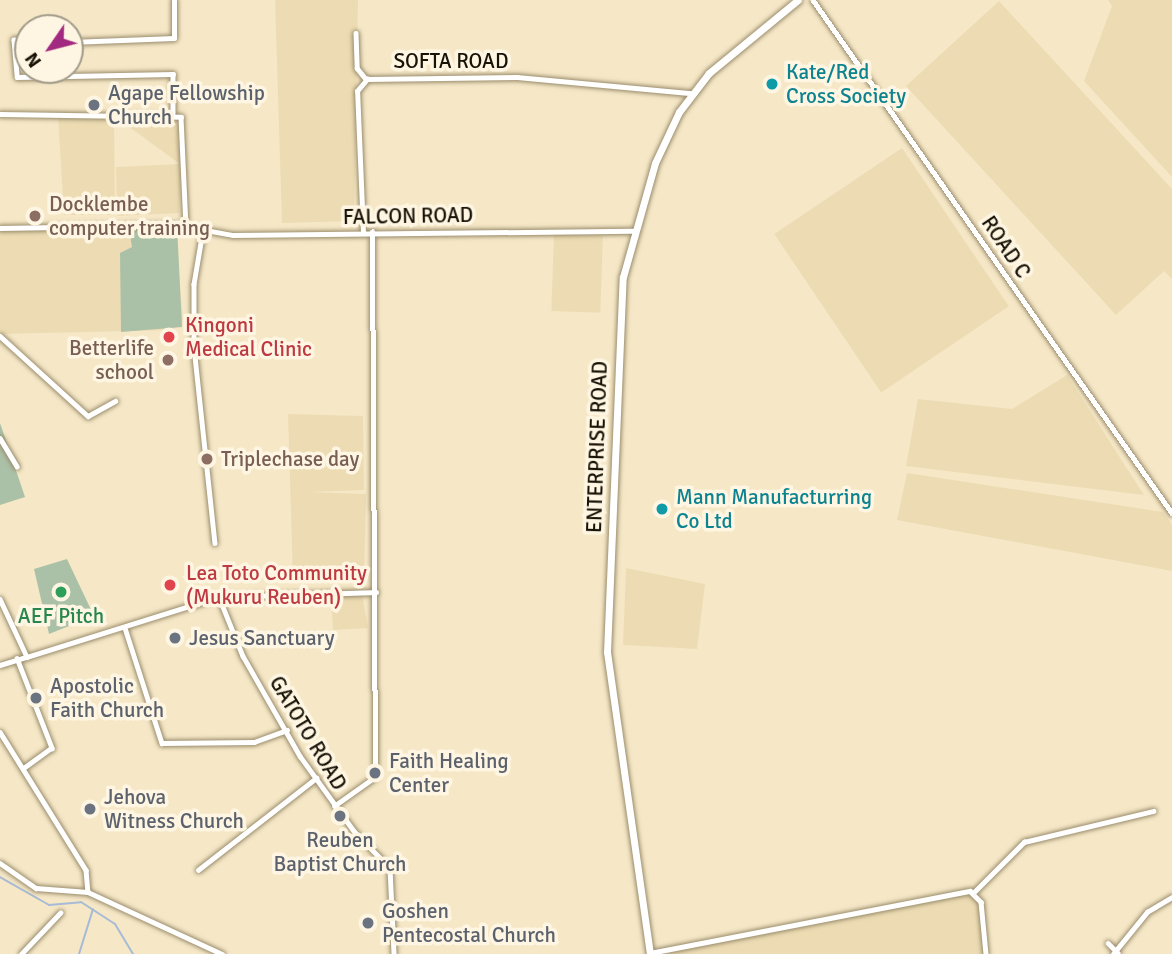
<!DOCTYPE html>
<html>
<head>
<meta charset="utf-8">
<style>
	body { margin:0 }
	#map { position:relative; width:1172px; height:954px; overflow:hidden; background:#f6e8c7; font-family:Signika,sans-serif }
	div>[style] { position:absolute }
	[style*='--x'] { left:calc(var(--x)*1px); top:calc(var(--y)*1px); width:calc(var(--w)*1px); rotate:calc(var(--a)*1deg) }
	.built>* { inset:0; background:#eddcb3; transform-origin:0 0 }
	.green>* { inset:0; background:#abc1a7 }
	.stream>* { height:2px; margin:-1px; padding:0 1px; transform-origin:1px; border-radius:1px; background:#a7bad6 }
	.roads { filter:drop-shadow(0 0 2px #9a8d6d) drop-shadow(0 0 2px #9a8d6d) }
	.street>* { height:4.5px; margin:-2.25px; padding:0 2.25px; transform-origin:2.25px; border-radius:2.25px; background:#fff }
	.secondary>* { height:7px; margin:-3.5px; padding:0 3.5px; transform-origin:3.5px; border-radius:3.5px; background:#fff }
	.dots>* { width:19px; height:19px; translate:-50% -50%; box-sizing:border-box; border:4px solid #fef6e2; border-radius:50% }
	span { translate:-50% -50%; white-space:nowrap; text-align:center; line-height:1.15; -webkit-text-stroke:7px #fef6e2; paint-order:stroke }
	.street-label { font-size:21px; color:#181307 }
	.culture-label { font-size:21px; color:#0d838f }
	.left { translate:0 -50%; text-align:left }
	.worship-label { font-size:21px; color:#5b616d }
	.education-label { font-size:21px; color:#785e54 }
	.right { translate:-100% -50%; text-align:right }
	.health-label { font-size:21px; color:#be3a42 }
	.leisure-label { font-size:21px; color:#27864d }
	.north { position:absolute; left:14px; top:14px; width:70px; height:70px; box-sizing:border-box; background:#fef6e2; border:2px solid #a29b8a; border-radius:50%; rotate:235deg; font-size:19px; font-weight:700; line-height:28px; text-align:center; color:#181307 }
	.north::after { content:''; display:block; margin:auto; width:24px; height:32px; background:#a22980; clip-path:polygon(50% 0,100% 100%,50% 72%,0 100%) }
</style>
</head>
<body>
<div id="map">
	<div class="built">
		<div style="clip-path:polygon(275px 0,358px 0,354px 221px,282px 223px)"></div>
		<div style="clip-path:polygon(1108px 0,1172px 0,1172px 177px,1084px 81px,1112px 6px)"></div>
		<div style="clip-path:polygon(999px 1px,1172px 189px,1172px 279px,1164px 271px,1116px 315px,906px 86px)"></div>
		<div style="clip-path:polygon(169px 115px,179px 126px,181px 165px,179px 213px,117px 216px,116px 167px,180px 164px,114px 116px,115px 215px,64px 215px,58px 116px)"></div>
		<div style="left:902px;top:148px;width:191px;height:154px;rotate:56deg"></div>
		<div style="clip-path:polygon(175px 228px,183px 320px,173px 330px,0 334px,0 229px)"></div>
		<div style="left:554px;top:234px;width:49px;height:77px;rotate:2deg"></div>
		<div style="clip-path:polygon(1067px 375px,1144px 495px,906px 466px,918px 399px,1012px 409px)"></div>
		<div style="clip-path:polygon(288px 414px,363px 416px,364px 490px,308px 492px,366px 494px,364px 577px,293px 580px)"></div>
		<div style="clip-path:polygon(907px 473px,1163px 512px,1172px 525px,1172px 571px,897px 520px)"></div>
		<div style="clip-path:polygon(626px 568px,705px 584px,697px 649px,623px 645px)"></div>
		<div style="clip-path:polygon(331px 594px,362px 594px,368px 628px,333px 630px)"></div>
		<div style="clip-path:polygon(969px 889px,979px 898px,987px 954px,669px 954px,673px 948px)"></div>
	</div>
	<div class="green">
		<div style="clip-path:polygon(177px 225px,182px 327px,121px 332px,120px 253px,132px 247px,129px 229px)"></div>
		<div style="clip-path:polygon(0 423px,25px 497px,0 505px)"></div>
		<div style="clip-path:polygon(67px 559px,94px 616px,49px 634px,34px 569px)"></div>
	</div>
	<div class="stream">
		<div style="--x:0;--y:877;--w:56;--a:29.7"></div>
		<div style="--x:49;--y:905;--w:32;--a:-5"></div>
		<div style="--x:81;--y:902;--w:40;--a:32.9"></div>
		<div style="--x:115;--y:924;--w:35;--a:59"></div>
		<div style="--x:79;--y:954;--w:47;--a:-72.7"></div>
	</div>
	<div class="roads">
		<div class="street">
			<div style="--x:813;--y:0;--w:626;--a:55.02"></div>
			<div style="--x:356;--y:33;--w:35;--a:88"></div>
			<div style="--x:357;--y:68;--w:14;--a:51"></div>
			<div style="--x:28;--y:40;--w:14;--a:180"></div>
			<div style="--x:14;--y:40;--w:37;--a:85"></div>
			<div style="--x:17;--y:77;--w:156;--a:-1.1"></div>
			<div style="--x:173;--y:74;--w:39;--a:90"></div>
			<div style="--x:70;--y:42;--w:104;--a:-2.2"></div>
			<div style="--x:174;--y:38;--w:38;--a:-90"></div>
			<div style="--x:0;--y:114;--w:181;--a:0.9"></div>
			<div style="--x:181;--y:117;--w:109;--a:87.4"></div>
			<div style="--x:0;--y:228;--w:178;--a:-1"></div>
			<div style="--x:178;--y:225;--w:56;--a:10.3"></div>
			<div style="--x:233;--y:235;--w:399;--a:-0.6"></div>
			<div style="--x:203;--y:231;--w:54;--a:99.6"></div>
			<div style="--x:194;--y:284;--w:63;--a:90"></div>
			<div style="--x:194;--y:347;--w:197;--a:83.9"></div>
			<div style="--x:363;--y:232;--w:141;--a:-92.4"></div>
			<div style="--x:357;--y:91;--w:16;--a:-50"></div>
			<div style="--x:367;--y:79;--w:150;--a:-0.8"></div>
			<div style="--x:517;--y:77;--w:175;--a:5.3"></div>
			<div style="--x:0;--y:336;--w:119;--a:42.3"></div>
			<div style="--x:88;--y:416;--w:31;--a:-29"></div>
			<div style="--x:0;--y:438;--w:33;--a:59"></div>
			<div style="--x:219;--y:597;--w:64;--a:67.9"></div>
			<div style="--x:243;--y:656;--w:115;--a:60.3"></div>
			<div style="--x:300;--y:756;--w:92;--a:54.2"></div>
			<div style="--x:354;--y:831;--w:52;--a:45.8"></div>
			<div style="--x:390;--y:868;--w:86;--a:87.3"></div>
			<div style="--x:0;--y:599;--w:64;--a:65"></div>
			<div style="--x:27;--y:657;--w:201;--a:-17.4"></div>
			<div style="--x:219;--y:597;--w:157;--a:-1.8"></div>
			<div style="--x:125;--y:628;--w:121;--a:72.2"></div>
			<div style="--x:162;--y:743;--w:92;--a:-0.6"></div>
			<div style="--x:254;--y:742;--w:35;--a:-20"></div>
			<div style="--x:17;--y:658;--w:97;--a:68.7"></div>
			<div style="--x:52;--y:748;--w:34;--a:144"></div>
			<div style="--x:0;--y:665;--w:28;--a:-17"></div>
			<div style="--x:0;--y:732;--w:163;--a:58.1"></div>
			<div style="--x:86;--y:870;--w:22;--a:85"></div>
			<div style="--x:334;--y:806;--w:50;--a:-35.3"></div>
			<div style="--x:375;--y:777;--w:545;--a:-90.32"></div>
			<div style="--x:0;--y:863;--w:44;--a:34.8"></div>
			<div style="--x:36;--y:888;--w:52;--a:4.4"></div>
			<div style="--x:88;--y:892;--w:148;--a:24.8"></div>
			<div style="--x:198;--y:870;--w:150;--a:-37.9"></div>
			<div style="--x:974;--y:892;--w:71;--a:-45"></div>
			<div style="--x:1024;--y:842;--w:133;--a:-13.5"></div>
			<div style="--x:1108;--y:943;--w:14;--a:45"></div>
			<div style="--x:650;--y:953;--w:326;--a:-11"></div>
			<div style="--x:970;--y:891;--w:16;--a:45"></div>
			<div style="--x:981;--y:902;--w:52;--a:84.5"></div>
			<div style="--x:21;--y:954;--w:57;--a:-46.4"></div>
			<div style="--x:1113;--y:954;--w:54;--a:-51"></div>
			<div style="--x:1147;--y:912;--w:29;--a:-31"></div>
		</div>
		<div class="secondary">
			<div style="--x:650;--y:954;--w:305;--a:-98.1"></div>
			<div style="--x:607;--y:652;--w:375;--a:-87.6"></div>
			<div style="--x:623;--y:277;--w:118;--a:-74.3"></div>
			<div style="--x:655;--y:163;--w:56;--a:-64.8"></div>
			<div style="--x:679;--y:112;--w:49;--a:-52.4"></div>
			<div style="--x:709;--y:73;--w:115;--a:-39.4"></div>
		</div>
	</div>
	<div class="dots">
		<div style="left:772px;top:84px;background:#0f9aa8"></div>
		<div style="left:94px;top:105px;background:#6b7280"></div>
		<div style="left:35px;top:216px;background:#8d6e63"></div>
		<div style="left:169px;top:337px;background:#e0444e"></div>
		<div style="left:168px;top:360px;background:#8d6e63"></div>
		<div style="left:207px;top:459px;background:#8d6e63"></div>
		<div style="left:662px;top:509px;background:#0f9aa8"></div>
		<div style="left:170px;top:585px;background:#e0444e"></div>
		<div style="left:61px;top:592px;background:#2e9e5b"></div>
		<div style="left:175px;top:638px;background:#6b7280"></div>
		<div style="left:36px;top:698px;background:#6b7280"></div>
		<div style="left:375px;top:773px;background:#6b7280"></div>
		<div style="left:90px;top:809px;background:#6b7280"></div>
		<div style="left:340px;top:816px;background:#6b7280"></div>
		<div style="left:368px;top:923px;background:#6b7280"></div>
	</div>
	<div class="street-label">
		<span style="left:451px;top:61px">SOFTA ROAD</span>
		<span style="left:408px;top:216px;rotate:-1deg">FALCON ROAD</span>
		<span style="left:1006px;top:247px;rotate:56deg">ROAD C</span>
		<span style="left:597px;top:447px;rotate:-88deg">ENTERPRISE ROAD</span>
		<span style="left:308px;top:733px;rotate:59deg">GATOTO ROAD</span>
	</div>
	<div class="culture-label">
		<span class="left" style="left:786px;top:84px">Kate/Red<br>Cross Society</span>
		<span class="left" style="left:676px;top:509px">Mann Manufacturring<br>Co Ltd</span>
	</div>
	<div class="worship-label">
		<span class="left" style="left:108px;top:105px">Agape Fellowship<br>Church</span>
		<span class="left" style="left:189px;top:638px">Jesus Sanctuary</span>
		<span class="left" style="left:50px;top:698px">Apostolic<br>Faith Church</span>
		<span class="left" style="left:389px;top:773px">Faith Healing<br>Center</span>
		<span class="left" style="left:104px;top:809px">Jehova<br>Witness Church</span>
		<span style="left:340px;top:852px">Reuben<br>Baptist Church</span>
		<span class="left" style="left:382px;top:923px">Goshen<br>Pentecostal Church</span>
	</div>
	<div class="education-label">
		<span class="left" style="left:49px;top:216px">Docklembe<br>computer training</span>
		<span class="right" style="left:154px;top:360px">Betterlife<br>school</span>
		<span class="left" style="left:221px;top:459px">Triplechase day</span>
	</div>
	<div class="health-label">
		<span class="left" style="left:185px;top:337px">Kingoni<br>Medical Clinic</span>
		<span class="left" style="left:186px;top:585px">Lea Toto Community<br>(Mukuru Reuben)</span>
	</div>
	<div class="leisure-label">
		<span style="left:61px;top:616px">AEF Pitch</span>
	</div>
	<div class="north">N</div>
</div>
</body>
</html>
